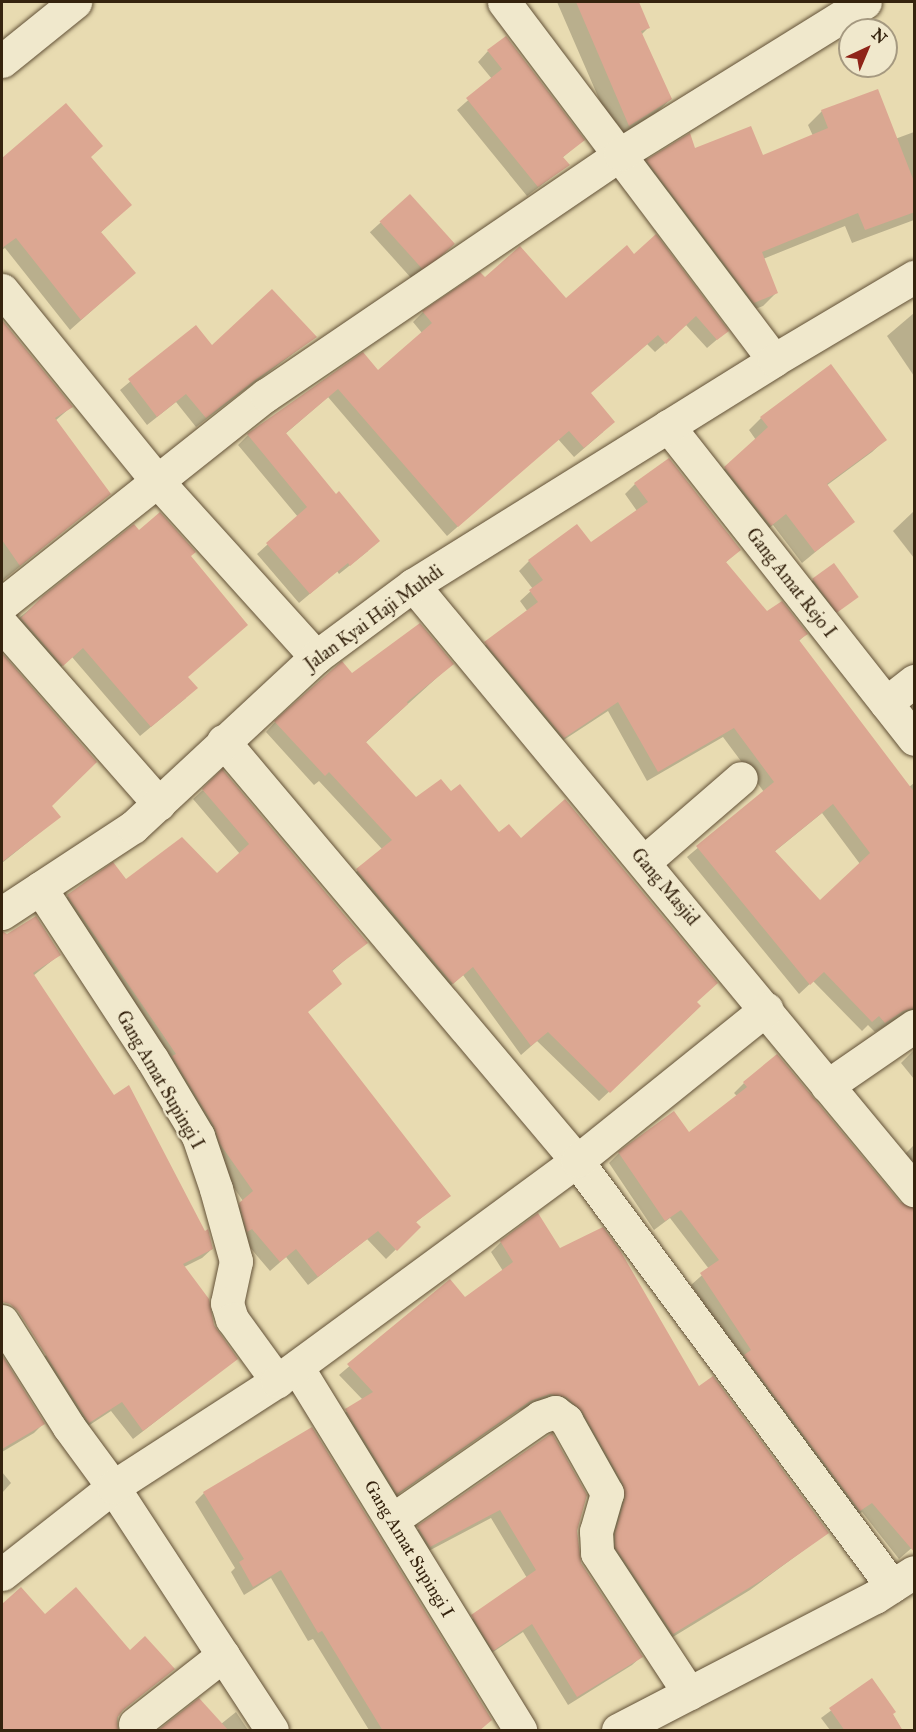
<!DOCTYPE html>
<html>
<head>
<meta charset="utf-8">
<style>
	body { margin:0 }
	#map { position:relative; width:916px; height:1732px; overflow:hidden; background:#e8dbb1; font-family:"IM FELL Great Primer",serif }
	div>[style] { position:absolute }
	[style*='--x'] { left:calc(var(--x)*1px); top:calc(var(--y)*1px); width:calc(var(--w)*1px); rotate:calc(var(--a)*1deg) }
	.shadow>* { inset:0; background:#0003; transform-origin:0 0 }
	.building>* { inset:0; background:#dca792; transform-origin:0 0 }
	.roads { filter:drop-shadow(0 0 2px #625137) drop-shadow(0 0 2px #625137) }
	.minor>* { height:33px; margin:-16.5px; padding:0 16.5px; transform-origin:16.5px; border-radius:16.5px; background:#f0e8cc }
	span { translate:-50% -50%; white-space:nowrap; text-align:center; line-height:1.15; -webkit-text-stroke:4.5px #f0e8cc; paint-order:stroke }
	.street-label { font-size:18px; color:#35230e }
	.frame { position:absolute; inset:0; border:3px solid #35230e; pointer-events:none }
	.north { position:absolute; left:838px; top:18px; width:60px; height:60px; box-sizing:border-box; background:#f0e8cc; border:2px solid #a59980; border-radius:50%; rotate:44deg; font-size:16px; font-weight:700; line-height:24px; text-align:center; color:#35230e }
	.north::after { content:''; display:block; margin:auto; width:21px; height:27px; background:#8f2418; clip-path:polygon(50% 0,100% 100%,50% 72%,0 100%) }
</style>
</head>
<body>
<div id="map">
	<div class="shadow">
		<div style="clip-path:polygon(557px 2px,637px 2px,648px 28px,641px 35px,671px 99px,657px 112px,616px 138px)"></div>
		<div style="clip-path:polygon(488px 51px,583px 140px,562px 158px,568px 165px,527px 196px,457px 110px,492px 79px,478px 62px)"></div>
		<div style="clip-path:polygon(66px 105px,89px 158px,130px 205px,100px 233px,134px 273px,70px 330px,5px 248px,2px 250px,2px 160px)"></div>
		<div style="clip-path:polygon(822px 111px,895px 139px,914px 132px,914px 220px,852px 243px,845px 226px,763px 259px,777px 292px,763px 306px,740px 315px,634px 174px,647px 161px,694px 150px,762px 157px,813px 136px,808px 125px)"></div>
		<div style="left:410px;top:196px;width:64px;height:54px;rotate:48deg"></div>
		<div style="clip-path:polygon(634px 256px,727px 331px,707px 348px,686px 325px,655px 352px,647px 344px,589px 394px,603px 432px,574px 457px,558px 439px,447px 536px,328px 397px,285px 434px,336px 496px,368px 551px,339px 574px,337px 571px,299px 603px,257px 554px,298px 517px,238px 445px,248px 435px,362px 354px,377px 372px,422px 333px,413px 322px,423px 312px,485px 279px,566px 300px)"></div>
		<div style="clip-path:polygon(914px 313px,914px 376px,887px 336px)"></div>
		<div style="clip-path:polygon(2px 322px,71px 407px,55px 421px,109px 494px,2px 581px)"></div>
		<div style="clip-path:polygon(196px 327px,212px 347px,315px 337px,196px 427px,176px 402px,147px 425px,120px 390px)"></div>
		<div style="clip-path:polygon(761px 418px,885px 440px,872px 452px,826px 486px,853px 521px,802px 563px,773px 525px,757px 538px,712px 480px,756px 440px,749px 430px)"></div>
		<div style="clip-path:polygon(evenodd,635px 484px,739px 550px,725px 563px,767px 613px,806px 634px,798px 642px,908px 788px,914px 783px,914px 1021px,901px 1017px,875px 1032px,868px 1025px,862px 1031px,813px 981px,799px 994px,687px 857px,764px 792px,723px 737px,647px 781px,608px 711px,553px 747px,475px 653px,528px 612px,520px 601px,533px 589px,519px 571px,529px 561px,590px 544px,637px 511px,625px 494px,635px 484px,822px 813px,860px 864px,819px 902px,774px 852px,822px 813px)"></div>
		<div style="clip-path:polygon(914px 511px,914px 558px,893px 531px)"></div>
		<div style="clip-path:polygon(133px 526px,138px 532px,189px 557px,186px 698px,140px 736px,72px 657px,52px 675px,9px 626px)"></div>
		<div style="clip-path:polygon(813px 580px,852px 601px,832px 615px,808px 585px)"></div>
		<div style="clip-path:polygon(2px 655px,95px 762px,50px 806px,59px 817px,2px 863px)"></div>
		<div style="clip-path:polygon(442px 673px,365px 743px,416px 799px,450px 793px,499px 834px,521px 841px,696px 1003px,690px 1016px,599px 1101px,537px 1041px,521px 1055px,463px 975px,442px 993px,347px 880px,382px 849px,319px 781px,314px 785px,266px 732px,275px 722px,352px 675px)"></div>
		<div style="clip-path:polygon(203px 790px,366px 942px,331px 972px,307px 1013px,449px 1195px,415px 1223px,419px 1227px,386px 1259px,367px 1239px,308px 1285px,286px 1257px,270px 1271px,242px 1238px,230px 1214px,243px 1201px,211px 1154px,58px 906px,68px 896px,126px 881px,216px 875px,240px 854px,193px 799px)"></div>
		<div style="clip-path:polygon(35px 918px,59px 955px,33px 976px,212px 1249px,202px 1258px,184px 1267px,213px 1326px,236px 1359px,133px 1439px,111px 1411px,79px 1432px,36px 1365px,46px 1355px,61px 1347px,2px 1227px,2px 1020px,6px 1016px,2px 1010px,2px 939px)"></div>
		<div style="clip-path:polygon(914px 1050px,914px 1079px,901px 1063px)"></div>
		<div style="clip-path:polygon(744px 1083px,899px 1203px,914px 1546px,899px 1559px,862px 1512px,849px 1520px,691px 1285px,709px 1269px,670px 1218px,654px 1230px,609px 1163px,619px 1153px,688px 1134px,737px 1096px,734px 1093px)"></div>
		<div style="clip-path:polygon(914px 1145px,914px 1186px,897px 1162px)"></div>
		<div style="clip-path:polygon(501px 1242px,559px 1250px,699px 1388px,827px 1533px,750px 1590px,663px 1643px,607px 1557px,616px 1508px,548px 1402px,518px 1411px,387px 1502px,336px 1419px,363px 1400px,339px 1375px,450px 1281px,465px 1299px,503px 1271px,491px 1252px)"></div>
		<div style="clip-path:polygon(2px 1358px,43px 1424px,34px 1433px,2px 1452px)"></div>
		<div style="clip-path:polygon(551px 1435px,576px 1531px,580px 1563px,641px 1657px,632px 1665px,568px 1705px,523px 1632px,484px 1658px,464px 1625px,527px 1578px,491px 1518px,421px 1555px,409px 1536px)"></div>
		<div style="clip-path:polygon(2px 1472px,11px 1483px,2px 1493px)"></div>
		<div style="clip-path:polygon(204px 1493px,479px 1730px,369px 1730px,313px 1639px,308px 1641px,271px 1578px,244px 1595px,231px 1572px,235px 1568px,195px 1502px)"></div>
		<div style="clip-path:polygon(21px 1590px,44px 1617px,173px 1669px,118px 1714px,117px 1730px,2px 1730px,2px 1606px)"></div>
		<div style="clip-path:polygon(872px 1680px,902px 1730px,830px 1730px,821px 1718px)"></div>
		<div style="clip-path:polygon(236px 1712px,248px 1730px,159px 1730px,221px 1724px)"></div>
	</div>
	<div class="building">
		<div style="clip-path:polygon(576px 2px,639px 2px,650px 28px,641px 31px,672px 99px,629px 126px)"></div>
		<div style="clip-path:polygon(506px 36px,585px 140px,563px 157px,570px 165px,538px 187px,466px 98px,502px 69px,487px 50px)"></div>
		<div style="clip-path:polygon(878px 89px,915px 184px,915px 212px,865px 230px,858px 213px,762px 252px,778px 293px,754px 303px,646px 160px,690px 133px,695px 148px,751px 126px,763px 155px,828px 128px,821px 110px)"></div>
		<div style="clip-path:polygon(66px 103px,103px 146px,91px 157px,132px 205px,101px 232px,136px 273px,81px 320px,16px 238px,2px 248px,2px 158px)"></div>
		<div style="left:410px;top:194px;width:67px;height:41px;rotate:48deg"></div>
		<div style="clip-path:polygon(656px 234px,729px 331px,717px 340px,696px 316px,666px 344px,658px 335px,591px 393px,615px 422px,584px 448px,569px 431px,458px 527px,338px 389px,286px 433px,336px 494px,339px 491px,380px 541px,350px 566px,348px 563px,310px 594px,266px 543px,307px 507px,247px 434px,363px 352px,378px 370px,432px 323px,422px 311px,480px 272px,485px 277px,520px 246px,566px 298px,627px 245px,634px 254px)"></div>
		<div style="clip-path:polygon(272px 289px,317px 337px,255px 380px,206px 418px,186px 394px,157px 417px,128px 379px,196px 325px,212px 345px)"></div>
		<div style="clip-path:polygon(2px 320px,73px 407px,55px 418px,111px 494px,20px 566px,2px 540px)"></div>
		<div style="clip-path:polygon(831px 364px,887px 440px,827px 484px,855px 522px,815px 552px,786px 514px,771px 526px,724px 467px,768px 427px,760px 417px)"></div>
		<div style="clip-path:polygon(evenodd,669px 458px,741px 550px,726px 562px,767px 611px,782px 601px,808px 634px,799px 640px,915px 793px,915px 1008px,903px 1011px,885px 1023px,879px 1016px,872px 1022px,824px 972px,810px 985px,696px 846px,774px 782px,734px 728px,658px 772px,618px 702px,564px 738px,484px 642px,538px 602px,529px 590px,543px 580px,528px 560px,577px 524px,591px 542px,648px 502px,634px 483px,669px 458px,833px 804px,870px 853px,820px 900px,775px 851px,833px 804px)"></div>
		<div style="clip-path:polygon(160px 512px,196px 552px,191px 556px,248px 625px,188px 677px,198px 688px,151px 727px,83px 648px,63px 666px,21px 618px,43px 596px,134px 524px,139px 530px)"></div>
		<div style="left:834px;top:563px;width:42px;height:27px;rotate:54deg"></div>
		<div style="clip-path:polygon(420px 623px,454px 664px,407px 702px,408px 704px,366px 742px,416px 797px,441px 779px,451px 791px,460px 784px,499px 832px,509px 824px,521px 838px,565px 799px,718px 983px,697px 1002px,701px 1006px,610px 1093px,548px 1032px,531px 1046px,473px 967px,453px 984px,356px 869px,392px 840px,329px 772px,325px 776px,274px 721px,342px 661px,352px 673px)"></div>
		<div style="clip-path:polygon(2px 653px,97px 762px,52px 806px,61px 817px,2px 862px)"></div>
		<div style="clip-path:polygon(222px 769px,368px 943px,332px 970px,342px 984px,308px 1012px,451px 1196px,416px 1222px,421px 1227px,397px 1251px,378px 1231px,318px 1277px,296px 1249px,280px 1262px,252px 1229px,247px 1232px,239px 1203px,253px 1191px,220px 1144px,214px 1126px,172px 1056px,176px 1054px,67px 895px,113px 862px,126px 879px,182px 837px,217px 873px,249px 844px,202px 789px)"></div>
		<div style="clip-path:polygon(36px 916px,61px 955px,33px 973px,114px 1095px,129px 1085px,205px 1231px,208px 1229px,213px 1249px,183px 1264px,209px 1299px,214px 1325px,238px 1359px,143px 1431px,122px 1402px,89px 1423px,18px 1311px,10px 1304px,2px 1302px,2px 931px,7px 934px)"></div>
		<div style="clip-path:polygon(777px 1054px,900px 1202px,915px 1208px,915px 1553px,872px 1503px,860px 1511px,744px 1355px,751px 1350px,700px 1273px,719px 1260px,681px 1210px,665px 1221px,618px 1152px,674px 1111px,689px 1132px,747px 1087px,743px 1082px)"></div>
		<div style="clip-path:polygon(538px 1213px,560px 1248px,603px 1227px,621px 1252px,699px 1386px,713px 1376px,829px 1533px,762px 1580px,673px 1634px,615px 1547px,615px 1533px,625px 1498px,623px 1484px,582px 1411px,566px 1397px,550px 1394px,530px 1401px,397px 1494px,345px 1409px,373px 1392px,347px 1364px,450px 1279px,465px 1297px,513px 1262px,500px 1241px)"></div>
		<div style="clip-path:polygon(2px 1355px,45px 1424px,2px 1449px)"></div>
		<div style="clip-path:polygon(312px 1427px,492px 1720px,479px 1731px,383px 1731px,322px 1631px,318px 1633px,281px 1570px,253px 1587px,239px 1562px,244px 1559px,203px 1492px)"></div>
		<div style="clip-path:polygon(552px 1433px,587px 1495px,577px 1531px,581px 1563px,643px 1657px,577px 1697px,532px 1624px,493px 1651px,471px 1615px,536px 1570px,500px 1510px,430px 1547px,417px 1526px)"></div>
		<div style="clip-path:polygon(21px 1587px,45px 1614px,76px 1587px,130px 1650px,145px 1636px,175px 1669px,123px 1710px,117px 1718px,118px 1731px,2px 1731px,2px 1604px)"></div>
		<div style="clip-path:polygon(872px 1678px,896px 1712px,893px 1714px,903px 1731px,845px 1731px,829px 1708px)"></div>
		<div style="clip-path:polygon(199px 1698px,229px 1731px,157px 1731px)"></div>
	</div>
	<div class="roads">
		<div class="minor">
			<div style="--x:504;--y:2;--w:448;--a:53"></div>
			<div style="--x:2;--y:61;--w:94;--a:-38.9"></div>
			<div style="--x:2;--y:290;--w:247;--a:50.9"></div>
			<div style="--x:158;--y:482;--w:236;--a:47.9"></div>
			<div style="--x:668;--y:426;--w:398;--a:51.8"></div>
			<div style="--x:413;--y:585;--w:786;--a:50.37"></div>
			<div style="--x:2;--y:604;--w:337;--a:-38.4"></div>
			<div style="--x:266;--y:395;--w:428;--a:-34.2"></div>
			<div style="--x:620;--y:154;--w:288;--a:-31.8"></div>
			<div style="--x:2;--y:625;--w:238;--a:48.7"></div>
			<div style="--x:886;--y:703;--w:36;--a:-38"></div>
			<div style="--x:223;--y:741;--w:549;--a:49.87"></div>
			<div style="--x:577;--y:1161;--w:529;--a:53.46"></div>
			<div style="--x:644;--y:862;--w:128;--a:-40.9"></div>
			<div style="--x:40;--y:888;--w:204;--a:56.8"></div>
			<div style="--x:152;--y:1059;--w:90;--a:59.1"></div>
			<div style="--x:198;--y:1136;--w:56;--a:71.2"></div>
			<div style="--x:216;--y:1189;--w:75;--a:74.5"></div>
			<div style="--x:236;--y:1261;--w:43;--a:102.1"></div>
			<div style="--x:227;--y:1303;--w:17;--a:73"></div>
			<div style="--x:232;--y:1319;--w:77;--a:54"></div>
			<div style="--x:2;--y:913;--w:157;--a:-33.3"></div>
			<div style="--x:133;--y:827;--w:250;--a:-42.9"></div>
			<div style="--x:316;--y:657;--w:121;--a:-36.6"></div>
			<div style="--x:413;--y:585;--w:425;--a:-31.9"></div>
			<div style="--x:774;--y:360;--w:163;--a:-30.7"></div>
			<div style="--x:827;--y:1086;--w:106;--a:-34.6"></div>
			<div style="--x:2;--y:1321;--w:125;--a:57.7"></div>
			<div style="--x:69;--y:1427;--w:74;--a:53.7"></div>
			<div style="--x:113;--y:1487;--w:290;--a:56.8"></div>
			<div style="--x:297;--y:1367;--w:426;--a:58.4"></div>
			<div style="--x:392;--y:1520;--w:180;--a:-34.8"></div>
			<div style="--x:540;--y:1417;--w:16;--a:-18"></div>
			<div style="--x:555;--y:1412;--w:14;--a:36"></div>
			<div style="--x:566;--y:1420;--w:84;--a:60.7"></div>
			<div style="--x:607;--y:1493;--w:40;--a:106"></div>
			<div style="--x:596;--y:1531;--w:22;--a:87"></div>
			<div style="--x:597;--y:1553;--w:168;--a:56.7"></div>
			<div style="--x:2;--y:1574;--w:141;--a:-38.1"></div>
			<div style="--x:113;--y:1487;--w:195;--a:-32.9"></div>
			<div style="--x:277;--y:1381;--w:372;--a:-36.3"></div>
			<div style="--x:577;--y:1161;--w:243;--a:-38.8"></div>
			<div style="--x:135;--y:1724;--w:112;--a:-38.1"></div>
			<div style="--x:618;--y:1730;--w:289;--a:-27.4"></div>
			<div style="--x:875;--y:1597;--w:46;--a:-32.7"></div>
		</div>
	</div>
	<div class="street-label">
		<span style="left:791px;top:583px;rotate:52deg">Gang Amat Rejo I</span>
		<span style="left:374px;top:618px;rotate:-36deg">Jalan Kyai Haji Muhdi</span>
		<span style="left:665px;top:887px;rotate:50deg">Gang Masjid</span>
		<span style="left:160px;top:1080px;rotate:60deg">Gang Amat Supingi I</span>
		<span style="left:409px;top:1549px;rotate:59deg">Gang Amat Supingi I</span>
	</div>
	<div class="frame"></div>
	<div class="north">N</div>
</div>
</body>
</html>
